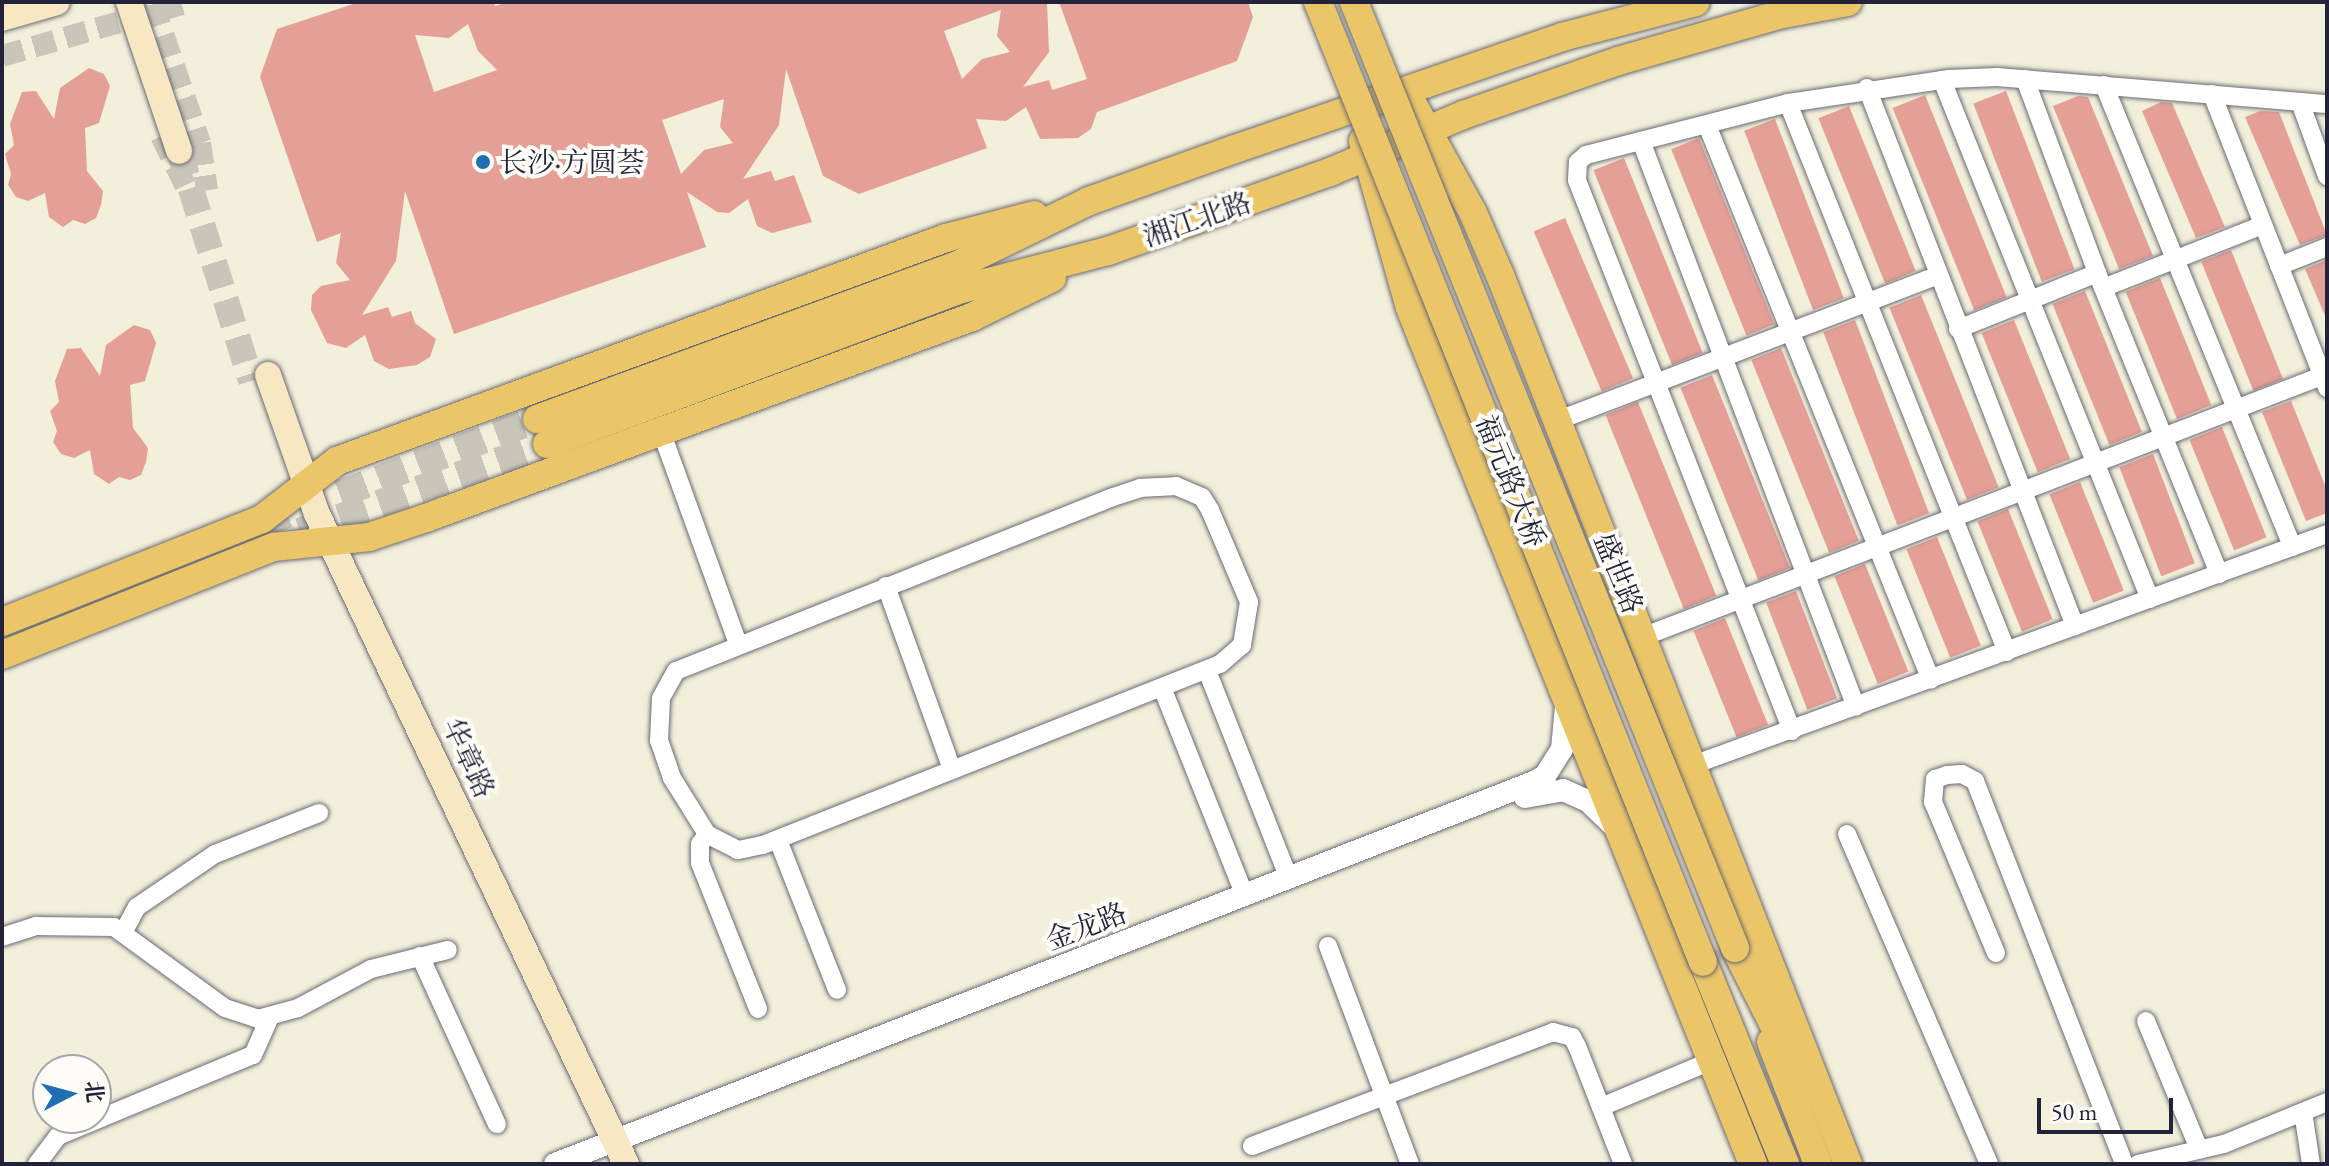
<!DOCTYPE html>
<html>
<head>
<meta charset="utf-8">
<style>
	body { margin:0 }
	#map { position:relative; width:2329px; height:1166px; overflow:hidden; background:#f2efdb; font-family:"EB Garamond","Noto Serif SC",serif }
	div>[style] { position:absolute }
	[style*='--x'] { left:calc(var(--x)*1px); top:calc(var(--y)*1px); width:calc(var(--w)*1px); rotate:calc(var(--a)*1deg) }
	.building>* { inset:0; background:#e49f97; transform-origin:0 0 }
	.tertiary-tunnel>* { height:22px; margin-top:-11px; transform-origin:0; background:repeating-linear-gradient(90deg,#c8c6bb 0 22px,transparent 0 33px) }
	.secondary-tunnel>* { height:26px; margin-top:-13px; transform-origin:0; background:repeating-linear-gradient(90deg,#c8c6bb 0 26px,transparent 0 39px) }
	.primary-tunnel>* { height:28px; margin-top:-14px; transform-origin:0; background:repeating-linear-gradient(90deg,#c8c6bb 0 28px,transparent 0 42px) }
	.roads { filter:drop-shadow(0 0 2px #6b6a73) drop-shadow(0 0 2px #6b6a73) }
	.minor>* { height:18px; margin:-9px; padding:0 9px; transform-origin:9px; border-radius:9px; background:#fff }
	.tertiary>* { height:22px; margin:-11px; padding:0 11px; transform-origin:11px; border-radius:11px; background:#fff }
	.secondary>* { height:26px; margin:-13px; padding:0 13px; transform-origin:13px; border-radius:13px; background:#f7e8c3 }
	.primary>* { height:28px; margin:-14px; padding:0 14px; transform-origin:14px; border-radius:14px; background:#ebc669 }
	.bridges { filter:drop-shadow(0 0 2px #6b6a73) drop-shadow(0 0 2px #6b6a73) }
	.primary-bridge>* { height:28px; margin:-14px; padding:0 14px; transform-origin:14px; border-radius:14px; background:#ebc669 }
	.dots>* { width:22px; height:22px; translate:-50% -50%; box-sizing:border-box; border:4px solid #fdfcf7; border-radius:50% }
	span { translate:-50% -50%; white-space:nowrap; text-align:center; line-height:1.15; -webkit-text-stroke:8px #fdfcf7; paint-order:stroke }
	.poi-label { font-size:28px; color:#22223b }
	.left { translate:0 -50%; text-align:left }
	.street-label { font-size:28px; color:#22223b }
	.frame { position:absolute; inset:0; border:4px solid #22223b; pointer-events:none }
	.north { position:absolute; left:32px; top:1054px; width:80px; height:80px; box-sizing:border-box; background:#fdfcf7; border:2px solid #a5a5ac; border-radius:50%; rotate:84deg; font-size:22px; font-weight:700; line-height:32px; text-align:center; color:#22223b }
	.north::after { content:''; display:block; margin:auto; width:28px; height:36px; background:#1f6fb2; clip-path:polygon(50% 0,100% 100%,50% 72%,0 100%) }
	.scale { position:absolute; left:2037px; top:1098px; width:136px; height:36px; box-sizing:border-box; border:4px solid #22223b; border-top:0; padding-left:10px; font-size:24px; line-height:28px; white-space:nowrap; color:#22223b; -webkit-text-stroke:6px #fdfcf7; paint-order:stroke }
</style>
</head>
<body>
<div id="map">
	<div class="building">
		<div style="clip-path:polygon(evenodd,359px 2px,493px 2px,495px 6px,509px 2px,1047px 2px,1049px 52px,1023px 87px,1049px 80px,1052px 90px,1087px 79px,1059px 2px,1248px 2px,1253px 17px,1237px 61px,1097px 112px,1091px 129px,1078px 138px,1040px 139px,1026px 107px,1006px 121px,976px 119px,987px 148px,859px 194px,823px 176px,786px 69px,779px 125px,743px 179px,771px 171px,775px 181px,794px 175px,812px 222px,772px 233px,757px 226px,748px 199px,729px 213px,717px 212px,687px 192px,706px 247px,454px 334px,405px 191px,396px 261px,362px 315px,388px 307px,392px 317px,411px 311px,415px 323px,436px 339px,430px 357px,417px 365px,389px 369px,374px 361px,365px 335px,346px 348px,327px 343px,311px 310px,312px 295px,321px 286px,350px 280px,336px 263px,341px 233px,317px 242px,260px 77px,277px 29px,359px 2px,1001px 10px,997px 36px,1010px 52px,982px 59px,962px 79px,944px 31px,1001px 10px,359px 2px,468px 24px,478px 51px,497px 70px,434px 92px,415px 35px,449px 38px,468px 24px,359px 2px,724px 99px,720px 127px,733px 143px,704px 150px,681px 174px,662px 120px,724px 99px)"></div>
		<div style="clip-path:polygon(89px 68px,104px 74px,110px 86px,99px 123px,85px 128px,87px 171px,103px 191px,101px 205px,96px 218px,85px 224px,73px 220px,63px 227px,49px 217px,45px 193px,28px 201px,16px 197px,8px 185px,11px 174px,5px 154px,14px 145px,10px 124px,22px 92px,36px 91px,54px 119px,60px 88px)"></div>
		<div style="left:2006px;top:91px;width:191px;height:35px;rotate:69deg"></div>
		<div style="left:1925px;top:95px;width:218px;height:35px;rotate:68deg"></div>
		<div style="clip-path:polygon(2078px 96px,2088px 97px,2153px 256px,2119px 269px,2053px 106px)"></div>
		<div style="clip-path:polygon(2161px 102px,2172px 103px,2225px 227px,2196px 238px,2142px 111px)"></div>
		<div style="left:1849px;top:106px;width:178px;height:33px;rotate:68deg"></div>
		<div style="clip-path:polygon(2260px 111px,2279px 112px,2327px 235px,2300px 245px,2245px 117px)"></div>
		<div style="left:1775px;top:119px;width:192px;height:33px;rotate:69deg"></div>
		<div style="left:1699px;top:138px;width:201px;height:30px;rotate:68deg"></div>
		<div style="left:1624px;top:158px;width:210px;height:33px;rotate:68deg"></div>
		<div style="left:1565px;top:218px;width:174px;height:34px;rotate:67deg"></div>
		<div style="left:2231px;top:250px;width:139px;height:32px;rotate:68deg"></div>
		<div style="clip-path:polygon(2327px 260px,2327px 320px,2305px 269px)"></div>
		<div style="left:2160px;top:278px;width:137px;height:37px;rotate:68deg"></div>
		<div style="left:2085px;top:291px;width:152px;height:35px;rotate:68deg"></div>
		<div style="left:1921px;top:295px;width:207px;height:34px;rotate:68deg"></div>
		<div style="left:1855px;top:320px;width:207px;height:34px;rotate:69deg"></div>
		<div style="left:2014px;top:320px;width:150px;height:35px;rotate:68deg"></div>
		<div style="clip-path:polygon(134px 325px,150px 330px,156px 343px,145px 381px,130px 385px,133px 428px,148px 448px,146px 462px,141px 475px,130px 480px,119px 477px,109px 484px,94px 474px,90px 450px,74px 458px,61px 454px,53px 442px,57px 431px,50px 411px,59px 402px,55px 381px,67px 349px,81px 348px,100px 376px,106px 345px)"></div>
		<div style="left:1781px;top:348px;width:208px;height:32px;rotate:68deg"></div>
		<div style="left:1712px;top:375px;width:208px;height:34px;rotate:68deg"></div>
		<div style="clip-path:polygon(2291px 401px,2327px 490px,2327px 513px,2306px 521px,2262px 412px)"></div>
		<div style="left:1638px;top:402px;width:209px;height:35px;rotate:68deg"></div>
		<div style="left:2222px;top:427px;width:119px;height:35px;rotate:68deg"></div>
		<div style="left:2153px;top:454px;width:117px;height:36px;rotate:69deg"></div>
		<div style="left:2080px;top:482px;width:117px;height:33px;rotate:68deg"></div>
		<div style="left:2008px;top:509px;width:119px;height:33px;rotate:68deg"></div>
		<div style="left:1937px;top:537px;width:117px;height:33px;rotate:68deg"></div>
		<div style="left:1865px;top:564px;width:116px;height:33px;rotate:68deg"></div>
		<div style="left:1796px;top:591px;width:115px;height:32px;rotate:69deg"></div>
		<div style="left:1725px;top:618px;width:115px;height:34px;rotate:68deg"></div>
	</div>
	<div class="tertiary-tunnel">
		<div style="--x:153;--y:4;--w:147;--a:71.3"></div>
		<div style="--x:200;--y:143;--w:48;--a:81.5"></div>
		<div style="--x:2;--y:56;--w:195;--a:-16.1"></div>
		<div style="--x:161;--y:136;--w:66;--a:63.8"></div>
	</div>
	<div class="secondary-tunnel">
		<div style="--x:179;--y:151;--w:241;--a:72.6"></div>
	</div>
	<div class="primary-tunnel">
		<div style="--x:261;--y:524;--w:295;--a:-20.8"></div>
		<div style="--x:300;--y:532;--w:262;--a:-19.6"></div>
	</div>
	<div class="roads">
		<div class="minor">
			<div style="--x:2025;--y:79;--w:207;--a:69.6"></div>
			<div style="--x:2097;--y:273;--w:325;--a:67.9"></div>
			<div style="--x:1942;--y:80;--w:559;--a:68.16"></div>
			<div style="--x:2104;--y:85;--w:499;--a:67.8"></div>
			<div style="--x:1867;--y:88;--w:577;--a:68.86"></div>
			<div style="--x:2212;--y:94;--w:316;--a:68.6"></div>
			<div style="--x:2300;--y:102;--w:79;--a:70"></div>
			<div style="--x:1788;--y:103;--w:591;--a:68.25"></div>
			<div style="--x:1707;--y:125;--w:598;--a:68.02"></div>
			<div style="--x:1641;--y:141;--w:605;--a:69.2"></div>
			<div style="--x:2279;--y:266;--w:52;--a:-21.6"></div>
			<div style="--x:2103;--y:288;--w:172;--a:-21.5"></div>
			<div style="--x:1958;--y:329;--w:150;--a:-21.9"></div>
			<div style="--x:1559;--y:420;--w:404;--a:-20.9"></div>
			<div style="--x:661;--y:431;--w:226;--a:70.1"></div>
			<div style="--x:1176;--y:486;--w:28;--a:23"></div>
			<div style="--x:1202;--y:497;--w:15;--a:58"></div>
			<div style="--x:1210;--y:510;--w:100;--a:67"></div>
			<div style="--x:1249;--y:602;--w:44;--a:99.2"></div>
			<div style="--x:1242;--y:645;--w:29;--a:139"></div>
			<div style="--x:1220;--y:664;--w:492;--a:158.4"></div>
			<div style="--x:762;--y:845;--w:25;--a:168"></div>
			<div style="--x:738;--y:850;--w:35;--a:-153"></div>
			<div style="--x:707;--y:834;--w:66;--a:-122"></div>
			<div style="--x:672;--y:778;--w:39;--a:-109"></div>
			<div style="--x:659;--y:741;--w:43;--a:-87.3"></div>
			<div style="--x:661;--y:698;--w:31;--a:-61"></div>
			<div style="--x:676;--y:671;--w:470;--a:-21.7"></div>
			<div style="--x:1113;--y:497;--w:28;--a:-18"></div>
			<div style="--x:1140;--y:488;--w:36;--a:-3"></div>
			<div style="--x:886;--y:586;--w:195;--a:70.2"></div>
			<div style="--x:1645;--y:636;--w:725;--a:-21.01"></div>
			<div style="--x:1208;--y:673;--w:221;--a:68.5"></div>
			<div style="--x:1163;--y:690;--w:222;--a:68.3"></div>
			<div style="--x:1792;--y:731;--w:591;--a:-111.32"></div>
			<div style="--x:1577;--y:180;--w:18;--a:-87"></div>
			<div style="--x:1578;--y:162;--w:11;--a:-41"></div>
			<div style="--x:1586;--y:155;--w:209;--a:-14.4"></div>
			<div style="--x:1788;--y:103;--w:163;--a:-8.5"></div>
			<div style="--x:1949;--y:79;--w:48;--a:-2.4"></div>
			<div style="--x:1997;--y:77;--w:331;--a:4.7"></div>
			<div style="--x:1693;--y:765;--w:675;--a:-20.02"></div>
			<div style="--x:707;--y:834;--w:12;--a:125"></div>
			<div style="--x:700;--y:844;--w:19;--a:90"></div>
			<div style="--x:700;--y:863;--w:157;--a:68.3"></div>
			<div style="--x:1847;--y:834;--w:359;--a:66.7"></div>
			<div style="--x:778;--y:840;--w:161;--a:68.5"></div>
			<div style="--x:124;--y:931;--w:27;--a:-62"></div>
			<div style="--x:137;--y:907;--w:94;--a:-34.2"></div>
			<div style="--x:215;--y:854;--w:112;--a:-21.5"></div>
			<div style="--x:2;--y:937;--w:36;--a:-18"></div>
			<div style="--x:36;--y:926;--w:78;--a:0.7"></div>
			<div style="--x:114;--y:927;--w:137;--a:36.1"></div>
			<div style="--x:225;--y:1008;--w:35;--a:18"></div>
			<div style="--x:258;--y:1019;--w:41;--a:-15.4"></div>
			<div style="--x:298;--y:1008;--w:83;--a:-28.1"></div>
			<div style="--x:371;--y:969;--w:79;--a:-13.9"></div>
			<div style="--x:1328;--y:946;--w:233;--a:69.4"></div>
			<div style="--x:1996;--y:953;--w:164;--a:-112.6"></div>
			<div style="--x:1933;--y:802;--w:23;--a:-85"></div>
			<div style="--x:1935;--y:779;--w:13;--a:-18"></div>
			<div style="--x:1947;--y:775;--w:15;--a:-4"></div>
			<div style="--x:1962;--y:774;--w:15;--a:28"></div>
			<div style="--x:1975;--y:781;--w:411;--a:68.7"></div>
			<div style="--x:420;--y:956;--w:185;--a:65.4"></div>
			<div style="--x:2146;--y:1021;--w:139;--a:67.5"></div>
			<div style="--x:1601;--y:1107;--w:119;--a:-22.7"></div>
			<div style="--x:2303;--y:1112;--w:53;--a:81.3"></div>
			<div style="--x:1252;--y:1146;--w:322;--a:-20.7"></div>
			<div style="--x:1553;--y:1032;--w:20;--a:15"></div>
			<div style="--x:1572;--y:1037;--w:10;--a:61"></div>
			<div style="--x:1577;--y:1046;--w:127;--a:68.7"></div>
			<div style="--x:37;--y:1164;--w:35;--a:-53"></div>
			<div style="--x:58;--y:1136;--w:211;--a:-22.6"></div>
			<div style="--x:253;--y:1055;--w:39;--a:-66"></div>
			<div style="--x:2138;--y:1164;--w:88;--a:-13.1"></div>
			<div style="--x:2224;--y:1144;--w:111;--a:-22.2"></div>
		</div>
		<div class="tertiary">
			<div style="--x:1525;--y:797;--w:39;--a:-10"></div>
			<div style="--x:1563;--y:790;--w:27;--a:24"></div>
			<div style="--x:1588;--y:801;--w:35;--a:44"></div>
			<div style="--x:555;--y:1164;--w:1051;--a:-21.32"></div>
			<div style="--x:1534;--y:782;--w:13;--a:-29"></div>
			<div style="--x:1545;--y:776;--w:32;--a:-58"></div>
			<div style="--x:1562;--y:749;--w:42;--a:-84.6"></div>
		</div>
		<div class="secondary">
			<div style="--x:129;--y:2;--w:157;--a:71.4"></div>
			<div style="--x:2;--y:18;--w:57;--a:-16.2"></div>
			<div style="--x:268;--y:375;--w:147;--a:70.6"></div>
			<div style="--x:317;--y:514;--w:720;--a:64.57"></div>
		</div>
		<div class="primary">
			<div style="--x:1406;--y:92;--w:138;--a:61"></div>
			<div style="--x:1473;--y:213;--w:68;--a:66.5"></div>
			<div style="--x:1500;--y:275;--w:955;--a:68.62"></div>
			<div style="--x:1363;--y:141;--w:173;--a:74.3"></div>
			<div style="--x:1410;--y:308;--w:922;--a:68.16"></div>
			<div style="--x:537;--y:419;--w:451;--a:-20.1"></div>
			<div style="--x:960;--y:264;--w:144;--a:-26"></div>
			<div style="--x:1089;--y:201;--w:155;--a:-19.6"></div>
			<div style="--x:1235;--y:149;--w:346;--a:-18.9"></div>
			<div style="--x:1562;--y:37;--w:138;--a:-14.6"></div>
			<div style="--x:547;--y:444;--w:443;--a:-20.5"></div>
			<div style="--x:962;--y:289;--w:151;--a:-14.6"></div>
			<div style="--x:1108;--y:251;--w:236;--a:-19.6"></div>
			<div style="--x:1330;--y:172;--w:145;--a:-23.2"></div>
			<div style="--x:1463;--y:115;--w:164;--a:-19.2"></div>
			<div style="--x:1618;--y:61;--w:166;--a:-16"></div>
			<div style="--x:1778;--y:15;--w:71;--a:-10.5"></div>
			<div style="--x:2;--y:622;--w:280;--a:-21.6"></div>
			<div style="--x:262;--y:519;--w:95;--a:-37.7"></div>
			<div style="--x:337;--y:461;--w:649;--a:-20.11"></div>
			<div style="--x:946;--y:238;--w:91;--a:-14.6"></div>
			<div style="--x:2;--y:655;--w:293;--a:-21.7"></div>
			<div style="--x:274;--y:547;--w:96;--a:-6"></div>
			<div style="--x:369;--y:537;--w:60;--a:-18.4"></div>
			<div style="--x:426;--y:518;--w:582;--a:-20.21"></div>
			<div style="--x:972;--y:317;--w:89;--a:-26"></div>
			<div style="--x:1735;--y:948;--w:124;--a:63.2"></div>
			<div style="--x:1703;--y:962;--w:218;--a:67.9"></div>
			<div style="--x:1771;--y:1042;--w:131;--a:68.9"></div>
		</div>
	</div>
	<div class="bridges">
		<div class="primary-bridge">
			<div style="--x:1318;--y:2;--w:1034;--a:68.15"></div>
			<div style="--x:1354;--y:2;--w:1020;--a:68.06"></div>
		</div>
	</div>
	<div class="dots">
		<div style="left:483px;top:162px;background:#1f6fb2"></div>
	</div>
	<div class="poi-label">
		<span class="left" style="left:499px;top:162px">长沙·方圆荟</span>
	</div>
	<div class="street-label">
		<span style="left:1197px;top:219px;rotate:-19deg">湘江北路</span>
		<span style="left:1511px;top:481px;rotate:68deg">福元路大桥</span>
		<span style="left:1619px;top:573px;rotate:68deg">盛世路</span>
		<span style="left:469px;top:758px;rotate:65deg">华章路</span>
		<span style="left:1086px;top:926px;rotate:-21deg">金龙路</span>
	</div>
	<div class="frame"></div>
	<div class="north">北</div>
	<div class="scale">50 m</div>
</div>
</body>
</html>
